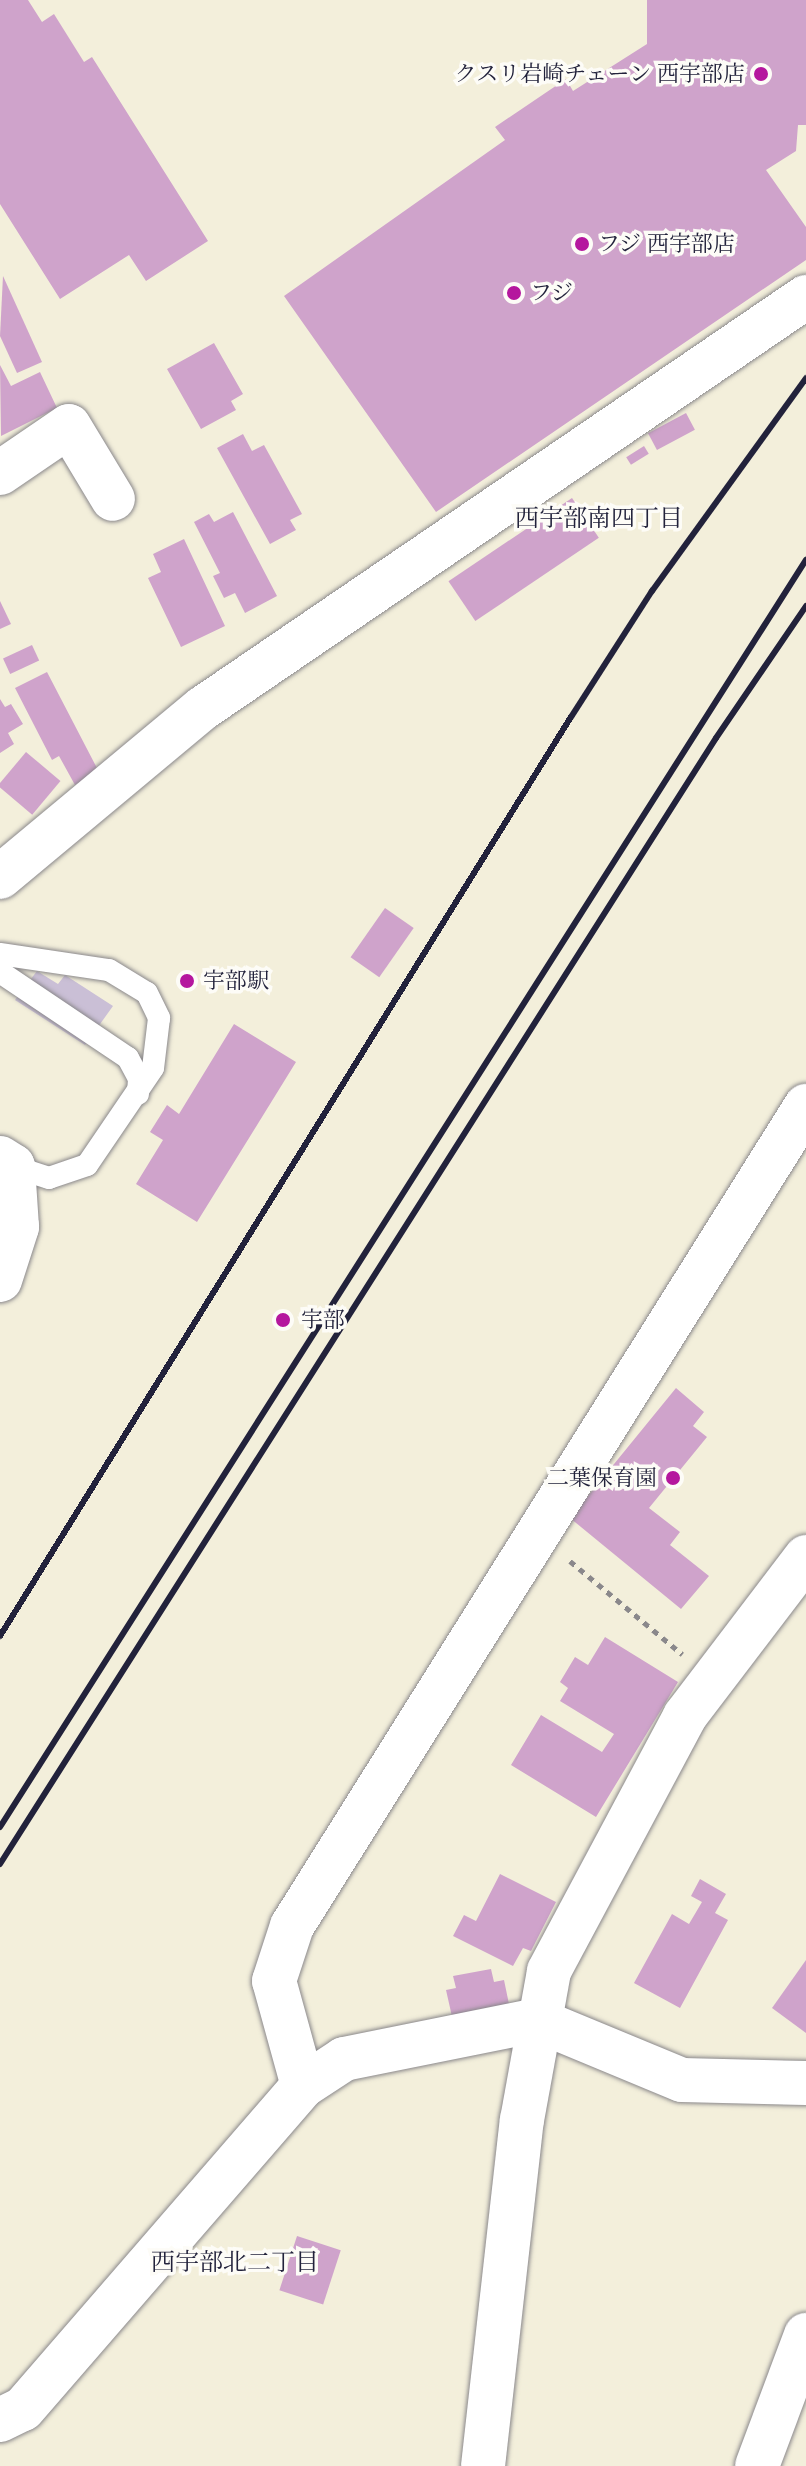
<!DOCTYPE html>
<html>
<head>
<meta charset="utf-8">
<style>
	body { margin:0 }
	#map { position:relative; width:806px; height:2466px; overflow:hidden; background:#f3efdb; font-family:"Libre Caslon Text","Noto Serif JP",serif }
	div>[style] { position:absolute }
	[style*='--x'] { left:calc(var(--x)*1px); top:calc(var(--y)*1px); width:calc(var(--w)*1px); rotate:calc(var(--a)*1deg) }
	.industrial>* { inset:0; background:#cabfd6 }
	.building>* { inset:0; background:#cfa3cb; transform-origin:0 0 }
	.path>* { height:5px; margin-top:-2.5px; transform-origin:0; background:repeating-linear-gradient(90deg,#8a888b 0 6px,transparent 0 12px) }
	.roads { filter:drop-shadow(0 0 2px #8a888b) drop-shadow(0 0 2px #8a888b) }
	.lane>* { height:22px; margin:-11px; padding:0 11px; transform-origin:11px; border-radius:11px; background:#fff }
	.street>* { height:44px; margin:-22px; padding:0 22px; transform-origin:22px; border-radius:22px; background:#fff }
	.secondary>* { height:44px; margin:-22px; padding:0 22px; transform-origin:22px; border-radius:22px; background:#fff }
	.rail>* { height:6px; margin:-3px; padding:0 3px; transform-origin:3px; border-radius:3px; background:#22223b }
	.dots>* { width:22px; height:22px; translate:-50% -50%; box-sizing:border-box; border:4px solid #fdfcf7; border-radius:50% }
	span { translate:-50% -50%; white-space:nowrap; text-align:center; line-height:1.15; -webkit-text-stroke:7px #fdfcf7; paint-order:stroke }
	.poi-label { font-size:22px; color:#22223b }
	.right { translate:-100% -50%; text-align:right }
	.left { translate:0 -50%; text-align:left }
	.neighbourhood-label { font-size:24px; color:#22223b }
</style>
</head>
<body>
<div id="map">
	<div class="industrial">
		<div style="clip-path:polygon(37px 971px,58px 984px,65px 975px,113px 1006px,85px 1045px,15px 1000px)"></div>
	</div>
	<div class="building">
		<div style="clip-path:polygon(0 0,28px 0,42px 22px,54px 14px,84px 62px,92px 57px,208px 241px,146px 281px,129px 255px,60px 299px,0 204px)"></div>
		<div style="clip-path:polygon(647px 0,806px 0,806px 125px,798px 125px,796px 151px,766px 170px,806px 227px,806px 260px,436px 512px,284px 296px,505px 140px,495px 127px,566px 79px,573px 91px,647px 44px)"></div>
		<div style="clip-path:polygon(3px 276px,42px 362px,17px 373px,0 336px)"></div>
		<div style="clip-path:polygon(214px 343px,243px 394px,231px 401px,236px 410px,201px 429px,167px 369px)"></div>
		<div style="clip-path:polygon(0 365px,11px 386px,40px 372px,57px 408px,1px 436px)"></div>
		<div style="left:686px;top:413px;width:19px;height:43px;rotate:62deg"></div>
		<div style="clip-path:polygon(243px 434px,252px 451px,264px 445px,302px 514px,290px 520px,296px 530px,270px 544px,217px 448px)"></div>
		<div style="left:644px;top:446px;width:9px;height:21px;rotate:58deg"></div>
		<div style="left:572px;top:498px;width:48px;height:149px;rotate:56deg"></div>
		<div style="clip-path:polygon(233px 512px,277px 596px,245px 613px,235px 593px,224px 598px,213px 576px,220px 573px,194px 522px,209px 514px,214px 522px)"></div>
		<div style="clip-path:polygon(184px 539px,225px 626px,181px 647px,148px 578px,161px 572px,153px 554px)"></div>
		<div style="clip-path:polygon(0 601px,11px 624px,0 629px)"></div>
		<div style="left:32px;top:645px;width:17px;height:32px;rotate:65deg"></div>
		<div style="clip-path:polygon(47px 672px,99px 772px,75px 785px,59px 756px,52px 760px,15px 688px)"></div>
		<div style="clip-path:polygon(0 699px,5px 707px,11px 704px,23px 724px,8px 733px,14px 744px,0 753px)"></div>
		<div style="left:26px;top:752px;width:45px;height:44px;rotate:40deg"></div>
		<div style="left:385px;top:908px;width:35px;height:60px;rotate:35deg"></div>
		<div style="clip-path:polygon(234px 1024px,296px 1062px,197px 1222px,136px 1184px,163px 1140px,150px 1132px,167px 1105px,179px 1114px)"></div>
		<div style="clip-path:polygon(676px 1388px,704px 1412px,693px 1426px,707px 1437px,649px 1508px,680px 1532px,670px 1545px,709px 1576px,681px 1609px,570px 1518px)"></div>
		<div style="clip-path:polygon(605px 1637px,678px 1682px,596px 1817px,511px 1765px,541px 1715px,602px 1752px,614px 1734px,560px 1701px,568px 1688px,560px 1682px,575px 1657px,588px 1665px)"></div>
		<div style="clip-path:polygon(500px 1874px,556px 1902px,531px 1951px,523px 1948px,513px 1966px,453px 1936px,464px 1915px,476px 1921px)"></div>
		<div style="clip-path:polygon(700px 1879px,726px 1894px,715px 1913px,728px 1920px,680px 2008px,634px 1983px,672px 1914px,689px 1924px,702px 1902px,691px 1896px)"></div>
		<div style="clip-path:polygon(806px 1960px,806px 2033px,772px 2008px)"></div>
		<div style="clip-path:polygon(491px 1969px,494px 1982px,504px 1980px,510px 2009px,453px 2021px,446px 1990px,456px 1988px,453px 1976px)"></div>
		<div style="left:297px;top:2236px;width:46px;height:57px;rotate:18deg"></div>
	</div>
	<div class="path">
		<div style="--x:570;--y:1561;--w:146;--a:39.7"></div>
	</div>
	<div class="roads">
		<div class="lane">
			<div style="--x:0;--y:954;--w:110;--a:8.4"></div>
			<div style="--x:109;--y:970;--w:44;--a:31.2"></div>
			<div style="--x:147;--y:993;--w:28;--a:64"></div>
			<div style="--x:159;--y:1018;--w:50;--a:96.8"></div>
			<div style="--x:153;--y:1068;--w:117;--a:124.2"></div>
			<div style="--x:87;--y:1165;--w:40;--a:161.1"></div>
			<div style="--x:49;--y:1178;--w:38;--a:-162"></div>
			<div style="--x:0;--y:972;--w:154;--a:33.9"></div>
			<div style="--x:128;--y:1058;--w:24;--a:62"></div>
			<div style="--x:139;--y:1079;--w:15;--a:94"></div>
		</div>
		<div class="street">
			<div style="--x:0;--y:473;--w:83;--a:-34.3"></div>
			<div style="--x:69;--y:426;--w:85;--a:58.9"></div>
			<div style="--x:0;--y:877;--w:264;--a:-39.8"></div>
			<div style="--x:203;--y:708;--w:730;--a:-34.28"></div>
			<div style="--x:0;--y:1280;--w:56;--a:-72.2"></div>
			<div style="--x:17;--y:1227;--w:61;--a:-93.8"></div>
			<div style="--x:303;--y:2086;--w:109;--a:-105.4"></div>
			<div style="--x:274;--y:1981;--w:58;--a:-71.9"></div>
			<div style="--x:292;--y:1926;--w:968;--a:-57.92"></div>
			<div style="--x:0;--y:2420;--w:25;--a:-26"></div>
			<div style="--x:23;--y:2409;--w:427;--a:-49.1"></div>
			<div style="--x:303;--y:2086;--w:49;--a:-33.4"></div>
			<div style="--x:344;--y:2059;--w:197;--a:-11.4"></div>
			<div style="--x:537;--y:2020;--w:157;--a:22.5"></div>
			<div style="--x:682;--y:2080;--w:124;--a:1.4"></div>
			<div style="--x:483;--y:2466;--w:348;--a:-83.6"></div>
			<div style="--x:522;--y:2120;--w:151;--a:-79.7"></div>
			<div style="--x:549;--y:1971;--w:289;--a:-61.9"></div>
			<div style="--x:685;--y:1716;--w:200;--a:-52.7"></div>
			<div style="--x:757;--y:2466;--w:140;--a:-69.5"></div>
		</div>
		<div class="secondary">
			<div style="--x:0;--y:1158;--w:15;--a:32"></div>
		</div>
	</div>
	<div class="rail">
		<div style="--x:0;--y:1636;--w:1082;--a:-58.15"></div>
		<div style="--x:571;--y:717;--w:150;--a:-57.3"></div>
		<div style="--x:652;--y:591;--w:263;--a:-54.1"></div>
		<div style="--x:0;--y:1827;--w:1502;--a:-57.54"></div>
		<div style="--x:0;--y:1864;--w:1334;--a:-57.55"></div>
		<div style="--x:716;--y:738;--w:160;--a:-55.7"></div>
	</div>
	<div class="dots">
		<div style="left:761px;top:74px;background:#b5179e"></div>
		<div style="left:582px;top:244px;background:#b5179e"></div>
		<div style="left:514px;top:293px;background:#b5179e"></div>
		<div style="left:187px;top:981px;background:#b5179e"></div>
		<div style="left:283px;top:1320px;background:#b5179e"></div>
		<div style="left:673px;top:1478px;background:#b5179e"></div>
	</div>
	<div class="poi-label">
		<span class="right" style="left:745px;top:74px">クスリ岩崎チェーン 西宇部店</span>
		<span class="left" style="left:598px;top:244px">フジ 西宇部店</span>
		<span class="left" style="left:530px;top:293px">フジ</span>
		<span class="left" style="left:203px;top:981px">宇部駅</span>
		<span class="left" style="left:301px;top:1320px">宇部</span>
		<span class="right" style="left:657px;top:1478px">二葉保育園</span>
	</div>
	<div class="neighbourhood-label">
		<span style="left:599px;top:518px">西宇部南四丁目</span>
		<span style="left:235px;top:2262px">西宇部北二丁目</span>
	</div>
</div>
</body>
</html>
